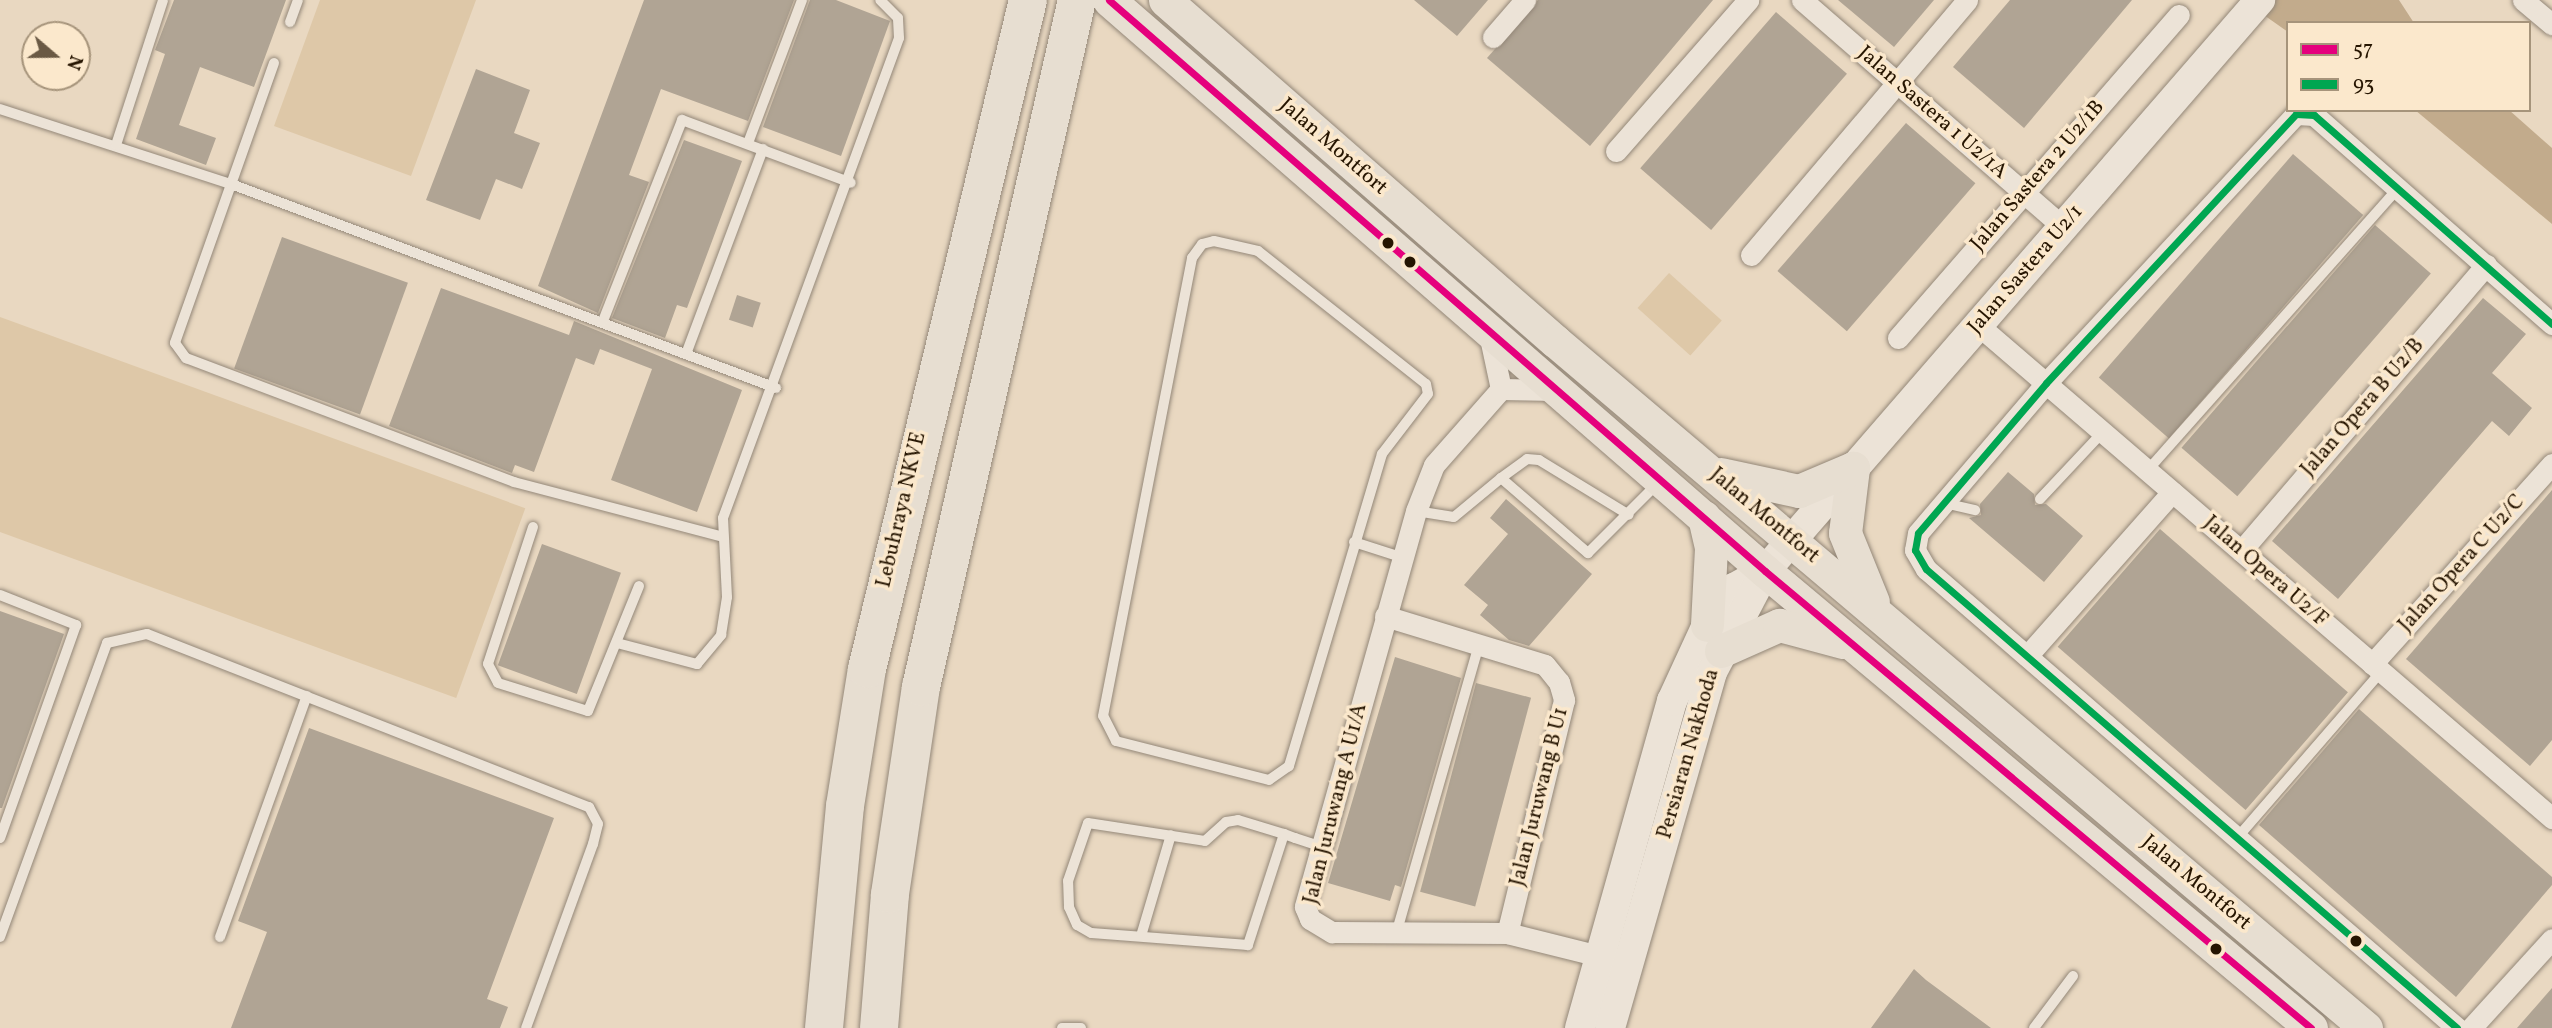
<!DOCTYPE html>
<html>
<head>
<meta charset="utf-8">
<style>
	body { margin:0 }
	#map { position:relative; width:2552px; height:1028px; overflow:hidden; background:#e9d8c1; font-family:Vollkorn,serif }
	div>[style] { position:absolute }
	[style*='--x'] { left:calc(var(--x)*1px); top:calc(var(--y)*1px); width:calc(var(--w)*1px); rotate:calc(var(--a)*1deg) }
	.green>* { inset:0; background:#dec8a8; transform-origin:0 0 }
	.water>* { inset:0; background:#c2ab8c }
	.building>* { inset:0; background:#b0a494; transform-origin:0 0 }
	.roads { filter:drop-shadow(0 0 2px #938778) drop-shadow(0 0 2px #938778) }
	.lane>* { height:10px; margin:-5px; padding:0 5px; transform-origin:5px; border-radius:5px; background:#ece3d7 }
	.street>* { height:21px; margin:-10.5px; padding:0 10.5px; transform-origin:10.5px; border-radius:10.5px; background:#ece3d7 }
	.secondary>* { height:30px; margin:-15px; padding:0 15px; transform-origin:15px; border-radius:15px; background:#ece3d7 }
	.primary>* { height:33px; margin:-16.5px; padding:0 16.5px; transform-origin:16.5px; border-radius:16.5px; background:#e7ded1 }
	.highway>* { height:38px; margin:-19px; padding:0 19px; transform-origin:19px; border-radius:19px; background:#e7ded1 }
	.bus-1>* { height:7px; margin:-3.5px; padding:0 3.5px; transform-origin:3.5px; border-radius:3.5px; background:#e5007d }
	.bus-2>* { height:7px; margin:-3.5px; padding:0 3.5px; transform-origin:3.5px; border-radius:3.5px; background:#00a651 }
	.dots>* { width:19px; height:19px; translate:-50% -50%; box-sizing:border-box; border:4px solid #fbe8cc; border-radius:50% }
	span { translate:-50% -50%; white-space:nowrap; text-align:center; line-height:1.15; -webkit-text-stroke:7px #fbe8cc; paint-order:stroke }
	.street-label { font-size:21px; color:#261501 }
	.legend { position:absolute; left:2286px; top:21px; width:245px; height:91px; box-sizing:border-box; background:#fbe8cc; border:2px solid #a6947b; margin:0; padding:9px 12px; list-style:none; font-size:21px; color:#261501 }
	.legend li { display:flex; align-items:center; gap:14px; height:35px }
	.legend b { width:35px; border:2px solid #a6947b }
	.north { position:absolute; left:21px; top:21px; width:70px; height:70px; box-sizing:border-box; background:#fbe8cc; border:2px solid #a6947b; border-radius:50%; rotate:110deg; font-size:19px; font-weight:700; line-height:28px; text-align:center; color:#261501 }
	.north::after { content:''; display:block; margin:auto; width:24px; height:32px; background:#6a5944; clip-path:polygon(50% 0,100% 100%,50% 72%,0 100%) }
</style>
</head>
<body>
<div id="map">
	<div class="green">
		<div style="clip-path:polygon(320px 0,476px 0,411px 176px,274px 126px)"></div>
		<div style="left:1669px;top:273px;width:71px;height:47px;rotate:42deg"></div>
		<div style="left:0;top:317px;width:559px;height:202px;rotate:20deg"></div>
	</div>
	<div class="water">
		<div style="clip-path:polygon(2255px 0,2399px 0,2414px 23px,2288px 23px,2288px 32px,2261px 13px)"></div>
		<div style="clip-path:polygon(2415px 110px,2509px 110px,2552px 148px,2552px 224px)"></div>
	</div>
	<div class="building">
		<div style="clip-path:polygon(174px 0,286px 0,254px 87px,200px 67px,179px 125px,216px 138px,206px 165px,136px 139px,165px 54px,155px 50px)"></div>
		<div style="clip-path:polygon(644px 0,794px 0,748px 121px,661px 89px,629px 175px,649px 182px,598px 313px,538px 286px)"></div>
		<div style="clip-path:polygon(810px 0,836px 0,890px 21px,841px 156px,763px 127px)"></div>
		<div style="clip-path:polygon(1414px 0,1488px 0,1457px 36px)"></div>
		<div style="clip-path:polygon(1538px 0,1713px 0,1590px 146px,1487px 58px)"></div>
		<div style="clip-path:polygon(1838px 0,1934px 0,1894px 47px)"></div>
		<div style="clip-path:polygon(2010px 0,2132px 0,2024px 128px,1953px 67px)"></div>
		<div style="left:1776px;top:12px;width:94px;height:207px;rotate:41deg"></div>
		<div style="clip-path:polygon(476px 69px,530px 90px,514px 133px,540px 143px,522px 189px,496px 179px,480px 220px,426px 200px)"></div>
		<div style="left:1906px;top:123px;width:92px;height:196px;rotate:41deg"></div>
		<div style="clip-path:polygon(684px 140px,742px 161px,687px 308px,677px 305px,665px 338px,612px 318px)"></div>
		<div style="left:2293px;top:154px;width:93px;height:296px;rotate:41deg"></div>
		<div style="left:2375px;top:225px;width:74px;height:295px;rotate:41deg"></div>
		<div style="left:282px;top:237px;width:134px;height:140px;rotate:20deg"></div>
		<div style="clip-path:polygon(441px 288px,569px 335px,574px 321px,742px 390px,697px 512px,611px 480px,652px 369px,600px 349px,594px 365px,576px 358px,534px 472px,515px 465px,512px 473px,389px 426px)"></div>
		<div style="left:737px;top:295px;width:25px;height:26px;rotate:18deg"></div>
		<div style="clip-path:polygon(2483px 298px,2526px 334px,2492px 373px,2532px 408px,2509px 436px,2492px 421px,2338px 599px,2272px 541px)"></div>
		<div style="clip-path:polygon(2008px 472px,2034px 494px,2035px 505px,2046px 504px,2083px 536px,2044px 582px,1969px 518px,1981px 515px,1980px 504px)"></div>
		<div style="clip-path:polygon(2552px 490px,2552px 740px,2530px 766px,2406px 659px)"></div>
		<div style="clip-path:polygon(1506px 499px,1592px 574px,1529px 646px,1509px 640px,1480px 615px,1488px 605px,1464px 585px,1508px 534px,1490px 518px)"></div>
		<div style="left:2160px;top:529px;width:249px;height:156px;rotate:41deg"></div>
		<div style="left:542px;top:544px;width:84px;height:129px;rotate:20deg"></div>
		<div style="clip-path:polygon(0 611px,64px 634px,2px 808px,0 808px)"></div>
		<div style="clip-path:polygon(1395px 657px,1461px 678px,1401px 887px,1395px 885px,1390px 901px,1328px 883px)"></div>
		<div style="left:1476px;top:683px;width:57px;height:216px;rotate:15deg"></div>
		<div style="clip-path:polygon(2359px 709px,2552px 877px,2552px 885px,2456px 997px,2259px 825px)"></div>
		<div style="clip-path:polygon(309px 728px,554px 818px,487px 999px,508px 1007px,500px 1028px,231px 1028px,267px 932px,238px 921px)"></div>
		<div style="clip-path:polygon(1914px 969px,1926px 980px,1991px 1028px,1871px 1028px)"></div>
		<div style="clip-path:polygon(2552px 988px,2552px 1028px,2517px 1028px)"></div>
	</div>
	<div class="roads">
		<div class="lane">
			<div style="--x:290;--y:22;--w:23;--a:-70"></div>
			<div style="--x:274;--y:63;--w:297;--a:109.5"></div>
			<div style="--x:175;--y:343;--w:19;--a:54"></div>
			<div style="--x:186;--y:358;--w:351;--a:20.7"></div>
			<div style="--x:514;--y:482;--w:216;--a:14.7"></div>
			<div style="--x:0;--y:109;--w:243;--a:18"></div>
			<div style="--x:231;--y:184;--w:582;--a:20.52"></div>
			<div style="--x:748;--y:143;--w:153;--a:-69.3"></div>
			<div style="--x:116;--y:145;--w:152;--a:-72"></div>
			<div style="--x:1214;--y:241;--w:45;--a:12.8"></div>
			<div style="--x:1258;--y:251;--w:214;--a:38.4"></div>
			<div style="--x:1426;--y:384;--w:10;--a:79"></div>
			<div style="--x:1428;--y:394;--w:76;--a:127.5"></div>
			<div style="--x:1382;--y:454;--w:326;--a:106.6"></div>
			<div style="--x:1289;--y:766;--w:24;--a:145"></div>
			<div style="--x:1269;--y:780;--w:158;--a:-165.7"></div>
			<div style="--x:1116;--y:741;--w:28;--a:-117"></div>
			<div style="--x:1103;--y:716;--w:467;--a:-79"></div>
			<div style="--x:1192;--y:258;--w:17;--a:-54"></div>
			<div style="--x:1202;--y:244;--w:12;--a:-14"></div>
			<div style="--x:603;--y:321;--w:216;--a:-68.5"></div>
			<div style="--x:682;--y:120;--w:180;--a:20.4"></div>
			<div style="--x:686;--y:354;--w:219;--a:-69.4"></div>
			<div style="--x:2147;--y:471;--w:378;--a:-48.4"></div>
			<div style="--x:1501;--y:478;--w:32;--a:-36"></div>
			<div style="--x:1527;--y:459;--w:12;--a:5"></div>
			<div style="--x:1539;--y:460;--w:105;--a:31.4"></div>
			<div style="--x:2040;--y:499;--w:92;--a:-46.8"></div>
			<div style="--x:1944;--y:503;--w:32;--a:13"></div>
			<div style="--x:1416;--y:511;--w:38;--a:9"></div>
			<div style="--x:1454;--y:517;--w:61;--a:-39.7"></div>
			<div style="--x:1501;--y:478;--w:115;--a:40.8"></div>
			<div style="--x:1588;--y:553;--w:100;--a:-45"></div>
			<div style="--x:533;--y:527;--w:144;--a:108.2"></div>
			<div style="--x:488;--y:664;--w:21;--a:62"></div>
			<div style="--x:498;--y:683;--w:94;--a:17.3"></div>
			<div style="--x:588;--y:711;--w:135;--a:-67.8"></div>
			<div style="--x:1354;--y:542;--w:49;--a:17.7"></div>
			<div style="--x:0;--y:595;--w:82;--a:21.5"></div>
			<div style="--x:76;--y:625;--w:226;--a:109.6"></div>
			<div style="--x:617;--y:643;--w:83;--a:14.7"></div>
			<div style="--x:697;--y:664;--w:38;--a:-50"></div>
			<div style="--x:721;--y:635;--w:38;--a:-81"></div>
			<div style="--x:727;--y:597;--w:79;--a:-92.9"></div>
			<div style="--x:723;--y:518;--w:511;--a:-69.86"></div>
			<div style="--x:899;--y:38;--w:20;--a:-93"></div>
			<div style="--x:898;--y:18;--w:25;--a:-135"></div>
			<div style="--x:1284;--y:834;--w:117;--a:108"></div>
			<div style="--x:1248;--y:945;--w:157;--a:-175.6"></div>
			<div style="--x:1091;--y:933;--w:16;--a:-150"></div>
			<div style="--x:1077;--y:925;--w:20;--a:-114"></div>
			<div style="--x:1069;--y:907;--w:26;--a:-92"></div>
			<div style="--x:1068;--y:881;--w:61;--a:-71"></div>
			<div style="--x:1088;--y:823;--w:118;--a:8.7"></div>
			<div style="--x:1205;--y:841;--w:28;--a:-42"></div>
			<div style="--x:1226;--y:822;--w:12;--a:-9"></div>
			<div style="--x:1238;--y:820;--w:48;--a:16.9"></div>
			<div style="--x:1284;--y:834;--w:12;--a:20"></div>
			<div style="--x:1295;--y:838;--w:28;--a:18"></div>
			<div style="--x:2237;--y:838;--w:220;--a:-49.1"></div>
			<div style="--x:1396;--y:934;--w:301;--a:-74"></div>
			<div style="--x:1141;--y:936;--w:105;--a:-73.5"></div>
			<div style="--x:0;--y:937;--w:313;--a:-70"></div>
			<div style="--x:107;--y:643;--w:41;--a:-12.7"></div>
			<div style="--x:147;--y:634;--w:475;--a:21.4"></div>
			<div style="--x:589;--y:807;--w:19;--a:62"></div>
			<div style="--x:598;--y:824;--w:21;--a:104"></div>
			<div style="--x:593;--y:844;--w:196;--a:110"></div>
			<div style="--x:220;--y:937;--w:256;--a:-70.2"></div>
			<div style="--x:1062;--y:1028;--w:19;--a:0"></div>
			<div style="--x:2034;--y:1028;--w:65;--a:-53.1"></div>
		</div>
		<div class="street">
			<div style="--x:1802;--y:0;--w:346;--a:41"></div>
			<div style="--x:2523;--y:0;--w:38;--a:40"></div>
			<div style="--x:1493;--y:37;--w:49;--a:-49.1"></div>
			<div style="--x:1616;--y:151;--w:201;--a:-48.8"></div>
			<div style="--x:1751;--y:255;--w:334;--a:-49.7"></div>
			<div style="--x:1978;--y:325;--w:757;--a:40.66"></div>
			<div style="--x:1489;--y:333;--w:57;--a:77.9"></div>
			<div style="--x:1898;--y:338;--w:428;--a:-49"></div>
			<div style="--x:1501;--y:389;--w:101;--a:131.4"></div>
			<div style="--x:1434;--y:465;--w:49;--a:111.4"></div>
			<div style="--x:1416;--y:511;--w:411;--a:105.7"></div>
			<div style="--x:1305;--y:907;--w:13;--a:67"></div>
			<div style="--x:1310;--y:919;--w:26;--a:31"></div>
			<div style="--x:1332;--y:932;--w:175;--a:0.3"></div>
			<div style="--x:1507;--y:933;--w:107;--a:14"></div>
			<div style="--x:1501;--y:389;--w:54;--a:1.1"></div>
			<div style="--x:2241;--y:551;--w:377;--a:-49.4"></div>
			<div style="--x:1385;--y:616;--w:167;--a:17"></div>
			<div style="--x:1545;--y:665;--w:22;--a:51"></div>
			<div style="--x:1559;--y:682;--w:19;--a:74"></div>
			<div style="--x:1564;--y:700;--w:240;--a:103.7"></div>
			<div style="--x:2027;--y:656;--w:219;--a:-48.5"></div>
			<div style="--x:2372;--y:664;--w:269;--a:-48"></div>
			<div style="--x:2457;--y:1028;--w:702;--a:-139.16"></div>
			<div style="--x:1926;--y:569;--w:22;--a:-120"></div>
			<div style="--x:1915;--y:550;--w:17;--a:-80"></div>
			<div style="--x:1918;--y:533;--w:197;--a:-49.5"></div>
			<div style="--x:2046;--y:383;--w:367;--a:-47.1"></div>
			<div style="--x:2296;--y:114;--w:18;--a:3"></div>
			<div style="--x:2314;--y:115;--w:317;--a:41.3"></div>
			<div style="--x:2471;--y:1028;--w:120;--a:-47.7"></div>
		</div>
		<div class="secondary">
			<div style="--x:1580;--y:1028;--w:340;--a:-74.3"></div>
			<div style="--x:1672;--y:701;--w:84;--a:-65.3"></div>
			<div style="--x:1707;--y:625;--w:46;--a:-53.9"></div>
			<div style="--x:1734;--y:588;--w:35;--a:-29"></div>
			<div style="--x:1610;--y:1028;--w:370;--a:-74"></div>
			<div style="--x:1712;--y:672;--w:114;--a:-62.3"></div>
			<div style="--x:1765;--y:571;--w:756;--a:-49.08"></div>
		</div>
		<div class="primary">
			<div style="--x:1109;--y:0;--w:870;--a:41.04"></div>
			<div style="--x:1765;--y:571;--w:712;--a:39.93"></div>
			<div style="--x:1165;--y:0;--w:518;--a:41.17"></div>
			<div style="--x:1555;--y:341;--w:1063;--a:40.27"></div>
			<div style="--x:1853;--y:468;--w:65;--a:97"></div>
			<div style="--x:1845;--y:533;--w:74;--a:67.9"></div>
			<div style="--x:1721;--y:474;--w:80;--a:12.3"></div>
			<div style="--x:1799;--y:491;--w:59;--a:-23.1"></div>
			<div style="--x:1704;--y:517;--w:32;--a:77"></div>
			<div style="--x:1711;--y:548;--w:77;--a:93"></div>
			<div style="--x:1721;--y:651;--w:64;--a:-24.1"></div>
			<div style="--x:1779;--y:625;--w:66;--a:14.9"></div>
		</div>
		<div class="highway">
			<div style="--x:824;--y:1028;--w:223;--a:-84.6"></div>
			<div style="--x:845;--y:806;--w:139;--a:-80.9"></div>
			<div style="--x:867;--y:669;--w:688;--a:-76.47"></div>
			<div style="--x:879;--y:1028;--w:134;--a:-85.3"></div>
			<div style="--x:890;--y:894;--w:209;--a:-81.5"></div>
			<div style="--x:921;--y:687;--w:704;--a:-77.21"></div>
		</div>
	</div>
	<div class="bus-1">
		<div style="--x:1109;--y:0;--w:870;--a:41.04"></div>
		<div style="--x:1765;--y:571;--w:712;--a:39.93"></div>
	</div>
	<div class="bus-2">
		<div style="--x:2457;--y:1028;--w:702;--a:-139.16"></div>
		<div style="--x:1926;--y:569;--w:22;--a:-120"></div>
		<div style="--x:1915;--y:550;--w:17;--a:-80"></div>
		<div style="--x:1918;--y:533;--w:197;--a:-49.5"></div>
		<div style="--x:2046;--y:383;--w:367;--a:-47.1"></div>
		<div style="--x:2296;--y:114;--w:18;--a:3"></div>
		<div style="--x:2314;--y:115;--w:317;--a:41.3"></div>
	</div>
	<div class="dots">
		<div style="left:1388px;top:243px;background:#261501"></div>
		<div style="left:1410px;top:262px;background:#261501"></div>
		<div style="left:2356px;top:941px;background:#261501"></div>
		<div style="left:2216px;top:949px;background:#261501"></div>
	</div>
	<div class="street-label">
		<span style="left:1932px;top:113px;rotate:41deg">Jalan Sastera 1 U2/1A</span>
		<span style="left:1333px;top:147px;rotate:41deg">Jalan Montfort</span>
		<span style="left:2038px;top:176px;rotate:-49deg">Jalan Sastera 2 U2/1B</span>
		<span style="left:2026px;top:270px;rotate:-49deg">Jalan Sastera U2/1</span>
		<span style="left:2363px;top:408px;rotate:-49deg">Jalan Opera B U2/B</span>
		<span style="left:902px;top:510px;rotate:-77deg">Lebuhraya NKVE</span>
		<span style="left:1764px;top:516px;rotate:40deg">Jalan Montfort</span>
		<span style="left:2462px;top:564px;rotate:-48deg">Jalan Opera C U2/C</span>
		<span style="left:2265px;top:572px;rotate:41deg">Jalan Opera U2/F</span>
		<span style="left:1689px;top:754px;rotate:-74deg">Persiaran Nakhoda</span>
		<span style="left:1540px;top:797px;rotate:-76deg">Jalan Juruwang B U1</span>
		<span style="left:1336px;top:804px;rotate:-76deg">Jalan Juruwang A U1/A</span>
		<span style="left:2196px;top:883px;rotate:40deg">Jalan Montfort</span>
	</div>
	<ul class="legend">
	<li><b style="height:9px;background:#e5007d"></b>57</li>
	<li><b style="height:9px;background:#00a651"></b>93</li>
	</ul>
	<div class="north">N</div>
</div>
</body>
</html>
